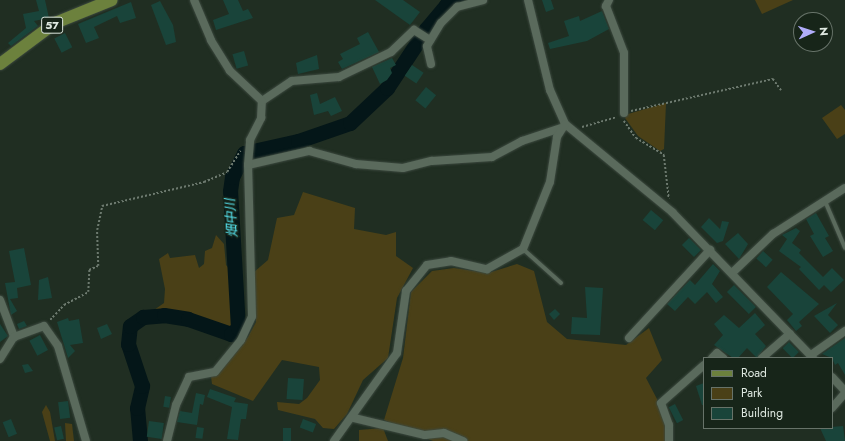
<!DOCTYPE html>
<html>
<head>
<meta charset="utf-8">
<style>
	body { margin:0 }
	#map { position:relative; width:845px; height:441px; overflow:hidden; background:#202e22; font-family:Jost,"Noto Sans JP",sans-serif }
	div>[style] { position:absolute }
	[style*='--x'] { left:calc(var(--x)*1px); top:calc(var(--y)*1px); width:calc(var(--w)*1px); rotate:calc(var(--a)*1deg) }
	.green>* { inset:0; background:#4a4017 }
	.river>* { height:15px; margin:-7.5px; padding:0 7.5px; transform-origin:7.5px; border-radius:7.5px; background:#041618 }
	.building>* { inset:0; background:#19443a; transform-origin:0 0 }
	.path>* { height:1.5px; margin-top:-0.75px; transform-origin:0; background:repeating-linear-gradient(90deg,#6d7a6f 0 2px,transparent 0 4px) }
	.roads { filter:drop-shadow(0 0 1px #3c493f) drop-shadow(0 0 1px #3c493f) }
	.service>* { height:4px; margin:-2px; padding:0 2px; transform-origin:2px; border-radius:2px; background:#5a6a5c }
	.minor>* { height:8px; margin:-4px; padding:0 4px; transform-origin:4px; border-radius:4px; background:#5a6a5c }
	.primary>* { height:12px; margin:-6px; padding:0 6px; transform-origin:6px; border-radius:6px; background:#6c813d }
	span { translate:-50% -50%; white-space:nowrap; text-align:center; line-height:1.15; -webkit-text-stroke:3px #172519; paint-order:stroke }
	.shield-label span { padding:1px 3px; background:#172519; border:1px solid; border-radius:3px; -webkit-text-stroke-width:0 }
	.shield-label { font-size:11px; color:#dfe9e1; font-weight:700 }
	.water-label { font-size:13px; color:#57eaf8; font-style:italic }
	.legend { position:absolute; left:703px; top:357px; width:130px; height:72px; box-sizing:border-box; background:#172519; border:1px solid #677369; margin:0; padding:5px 7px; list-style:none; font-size:12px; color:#dfe9e1 }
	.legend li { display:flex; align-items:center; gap:8px; height:20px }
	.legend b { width:20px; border:1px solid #677369 }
	.north { position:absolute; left:793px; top:12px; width:40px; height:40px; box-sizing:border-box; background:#172519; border:1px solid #677369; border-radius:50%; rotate:87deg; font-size:11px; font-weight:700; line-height:16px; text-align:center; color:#dfe9e1 }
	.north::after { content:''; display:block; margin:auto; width:14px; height:18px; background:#b1adfa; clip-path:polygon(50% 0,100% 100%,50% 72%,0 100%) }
</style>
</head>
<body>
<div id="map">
	<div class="green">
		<div style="clip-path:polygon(755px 0,793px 0,762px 14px)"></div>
		<div style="clip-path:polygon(666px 103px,664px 149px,660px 151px,638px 136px,625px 118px,628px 114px)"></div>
		<div style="clip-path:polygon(841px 105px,845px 110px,845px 134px,837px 139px,822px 118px)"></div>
		<div style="clip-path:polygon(303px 192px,355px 208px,354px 229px,386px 235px,396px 232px,396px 256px,413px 268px,397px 298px,388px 358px,363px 380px,347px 414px,334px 429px,323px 428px,315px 419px,278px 410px,277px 402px,299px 404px,307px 398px,320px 380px,319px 367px,282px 360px,253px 401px,212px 384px,211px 376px,248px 337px,256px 322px,254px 272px,268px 260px,277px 218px,294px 215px)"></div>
		<div style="clip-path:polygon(216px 235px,224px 244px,226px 265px,232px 272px,236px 326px,230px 330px,154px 310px,164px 303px,165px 289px,159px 259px,168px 253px,170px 258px,195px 255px,199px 268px,204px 264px,205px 251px,212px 248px)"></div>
		<div style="clip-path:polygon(517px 264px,534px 271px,547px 322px,567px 339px,626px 345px,649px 328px,662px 360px,646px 378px,657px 399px,667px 431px,666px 441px,433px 441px,384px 420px,403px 358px,411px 292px,432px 271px,454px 268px,488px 273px)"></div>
		<div style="clip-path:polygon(46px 405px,50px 412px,55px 441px,50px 441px,42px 412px)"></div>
		<div style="clip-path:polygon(65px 423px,72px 424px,74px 441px,66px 441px)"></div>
		<div style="clip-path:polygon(383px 428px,388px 441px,359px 441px,359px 430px)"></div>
	</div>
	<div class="river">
		<div style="--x:140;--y:441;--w:33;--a:-95"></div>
		<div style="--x:137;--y:408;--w:23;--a:-77"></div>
		<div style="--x:142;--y:386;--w:44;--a:-108.4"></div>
		<div style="--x:128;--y:344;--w:18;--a:-84"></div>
		<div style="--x:130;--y:326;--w:16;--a:-35"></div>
		<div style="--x:143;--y:317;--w:21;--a:-5"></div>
		<div style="--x:164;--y:315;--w:24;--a:9"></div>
		<div style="--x:188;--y:319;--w:46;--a:19.2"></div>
		<div style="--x:231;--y:334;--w:9;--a:-41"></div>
		<div style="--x:238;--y:328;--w:137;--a:-93.3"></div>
		<div style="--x:230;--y:191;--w:14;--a:-82"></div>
		<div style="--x:232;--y:177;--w:27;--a:-63"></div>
		<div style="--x:244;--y:153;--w:55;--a:-12.5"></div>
		<div style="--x:298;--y:141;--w:55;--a:-19.1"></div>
		<div style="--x:350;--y:123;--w:51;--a:-43.4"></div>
		<div style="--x:387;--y:88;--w:71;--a:-56.5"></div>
		<div style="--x:426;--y:29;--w:31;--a:-50"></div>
		<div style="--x:446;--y:5;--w:11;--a:-27"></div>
	</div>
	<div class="building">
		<div style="clip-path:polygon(36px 0,45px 0,49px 18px,34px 21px,38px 26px,11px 46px,8px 43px,26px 28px,23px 14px,39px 11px)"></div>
		<div style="clip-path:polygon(223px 0,238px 0,243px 11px,248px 9px,253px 18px,216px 30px,213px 20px,229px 14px)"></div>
		<div style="clip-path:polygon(375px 0,403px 0,420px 12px,410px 25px)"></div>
		<div style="clip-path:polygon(542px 0,551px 0,554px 9px,546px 12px)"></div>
		<div style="clip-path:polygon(160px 1px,173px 25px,176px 42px,166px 45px,151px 5px)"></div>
		<div style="clip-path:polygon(131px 2px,136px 18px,120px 23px,117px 16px,94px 27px,99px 38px,86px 43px,78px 24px)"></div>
		<div style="clip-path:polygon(602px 11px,609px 29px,587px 41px,550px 49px,548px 43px,569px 36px,564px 21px,579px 16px,580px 21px)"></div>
		<div style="clip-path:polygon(368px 32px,379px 52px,342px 69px,338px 62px,343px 59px,340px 54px,360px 44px,357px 38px)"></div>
		<div style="left:65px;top:33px;width:16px;height:12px;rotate:63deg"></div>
		<div style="left:244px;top:51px;width:15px;height:12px;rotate:74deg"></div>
		<div style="clip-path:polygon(317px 55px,319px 69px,298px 74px,296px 63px)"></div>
		<div style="clip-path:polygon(392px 58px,396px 65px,390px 68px,392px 73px,387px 80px,380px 84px,372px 67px)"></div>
		<div style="left:412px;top:65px;width:14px;height:13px;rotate:34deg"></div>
		<div style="left:426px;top:87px;width:13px;height:17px;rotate:39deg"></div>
		<div style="clip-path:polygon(317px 93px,320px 104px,335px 97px,342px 111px,331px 116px,328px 111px,314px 115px,310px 95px)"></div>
		<div style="left:651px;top:210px;width:16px;height:13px;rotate:40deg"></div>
		<div style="clip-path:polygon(816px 213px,829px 236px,825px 238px,833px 251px,823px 257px,810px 236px,814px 234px,806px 219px)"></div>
		<div style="clip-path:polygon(709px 218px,720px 229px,722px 221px,729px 222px,723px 241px,717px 243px,701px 227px)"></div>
		<div style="clip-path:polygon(796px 228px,800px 231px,792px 243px,801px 250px,799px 253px,823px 277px,832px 268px,844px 280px,831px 292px,824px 285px,819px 290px,799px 269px,801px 267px,779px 251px,787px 239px,782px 235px)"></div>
		<div style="clip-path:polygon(738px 233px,748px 244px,739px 259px,725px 244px)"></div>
		<div style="left:689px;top:238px;width:17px;height:10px;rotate:45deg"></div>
		<div style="clip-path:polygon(24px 248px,31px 285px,17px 288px,18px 298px,10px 299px,17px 311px,11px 315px,5px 283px,15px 282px,9px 251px)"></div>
		<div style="left:763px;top:251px;width:13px;height:10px;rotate:42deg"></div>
		<div style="clip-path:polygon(713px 264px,720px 271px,712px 284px,723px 297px,716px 303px,707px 292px,695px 304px,688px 297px,675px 311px,667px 304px,690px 280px,695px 285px)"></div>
		<div style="clip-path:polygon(781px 272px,819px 304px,799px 322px,802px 326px,796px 331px,787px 320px,793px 314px,767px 287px)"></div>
		<div style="clip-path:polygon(48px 277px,52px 298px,38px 300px,39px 280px)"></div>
		<div style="left:734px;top:285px;width:31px;height:10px;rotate:45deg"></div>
		<div style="clip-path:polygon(585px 287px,603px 288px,600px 335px,571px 334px,572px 317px,587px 318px)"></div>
		<div style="clip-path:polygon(837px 303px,828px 315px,838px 325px,830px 333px,814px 316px)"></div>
		<div style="clip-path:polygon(555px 309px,560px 314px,554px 320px,549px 314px)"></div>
		<div style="clip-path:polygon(755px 313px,765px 325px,755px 334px,766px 346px,757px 358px,747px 348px,738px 358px,733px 358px,714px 345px,723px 335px,714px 324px,724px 315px,739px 328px)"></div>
		<div style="clip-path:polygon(68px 318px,69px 321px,79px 319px,83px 343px,70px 345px,75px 351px,68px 358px,57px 322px)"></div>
		<div style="clip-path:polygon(24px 321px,27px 326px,19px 329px,17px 324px)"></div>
		<div style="clip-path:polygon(0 324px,8px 336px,0 342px)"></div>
		<div style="clip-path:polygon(107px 324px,112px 334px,101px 339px,97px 328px)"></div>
		<div style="left:40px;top:335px;width:17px;height:12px;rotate:62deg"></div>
		<div style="clip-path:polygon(845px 338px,845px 375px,838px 363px,835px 365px,832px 358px,822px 354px)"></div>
		<div style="left:789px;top:342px;width:14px;height:9px;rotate:45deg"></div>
		<div style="clip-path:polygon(28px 364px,33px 371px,25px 373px,22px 365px)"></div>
		<div style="left:288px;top:378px;width:16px;height:21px;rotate:4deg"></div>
		<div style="clip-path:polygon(704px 383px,704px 405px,702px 405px,696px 386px)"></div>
		<div style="clip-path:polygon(210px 389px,236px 398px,234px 402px,248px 404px,246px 419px,241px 419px,238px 440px,227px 439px,232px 407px,207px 397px)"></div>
		<div style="clip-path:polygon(196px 393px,205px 395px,203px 405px,200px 404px,197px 425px,177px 422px,180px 411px,192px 413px)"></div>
		<div style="left:165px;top:396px;width:6px;height:11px;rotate:9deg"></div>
		<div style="left:68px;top:401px;width:17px;height:10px;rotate:83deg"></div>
		<div style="left:675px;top:404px;width:18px;height:7px;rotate:63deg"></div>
		<div style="left:11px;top:419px;width:16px;height:9px;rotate:68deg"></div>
		<div style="left:303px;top:419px;width:14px;height:9px;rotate:21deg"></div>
		<div style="left:149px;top:421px;width:15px;height:16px;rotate:8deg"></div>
		<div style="left:61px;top:426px;width:13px;height:7px;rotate:77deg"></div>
		<div style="clip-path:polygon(843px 426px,845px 441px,826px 441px,820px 428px)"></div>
		<div style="left:197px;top:427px;width:7px;height:11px;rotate:8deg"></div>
		<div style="left:283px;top:428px;width:8px;height:13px"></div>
	</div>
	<div class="path">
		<div style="--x:631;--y:111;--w:146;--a:-12.7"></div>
		<div style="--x:773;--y:79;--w:14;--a:54"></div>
		<div style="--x:624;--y:121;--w:21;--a:55"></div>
		<div style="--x:636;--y:138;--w:33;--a:31"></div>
		<div style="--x:664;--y:155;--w:44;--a:83.5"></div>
		<div style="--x:582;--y:127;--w:35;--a:-16"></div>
		<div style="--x:50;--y:320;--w:21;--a:-47"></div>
		<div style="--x:64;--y:305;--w:27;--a:-28"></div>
		<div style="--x:88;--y:292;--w:22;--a:-87"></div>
		<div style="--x:89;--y:270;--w:10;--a:-24"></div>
		<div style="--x:98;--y:266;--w:36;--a:-92"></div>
		<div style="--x:97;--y:230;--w:25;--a:-78"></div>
		<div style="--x:102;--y:206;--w:105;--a:-13.2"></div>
		<div style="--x:204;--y:182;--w:25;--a:-23"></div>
		<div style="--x:227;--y:172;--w:25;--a:-58"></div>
	</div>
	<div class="roads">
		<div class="service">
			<div style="--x:825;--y:201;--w:51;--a:66.9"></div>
			<div style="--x:523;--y:249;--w:51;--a:41.8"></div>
		</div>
		<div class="minor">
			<div style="--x:528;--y:0;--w:93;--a:76.3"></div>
			<div style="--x:550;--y:90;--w:37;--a:66"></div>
			<div style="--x:565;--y:124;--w:139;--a:39.4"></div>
			<div style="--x:672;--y:212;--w:203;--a:46"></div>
			<div style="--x:609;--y:0;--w:7;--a:117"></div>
			<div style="--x:606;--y:6;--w:50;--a:69"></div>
			<div style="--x:624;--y:53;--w:60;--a:90"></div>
			<div style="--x:431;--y:64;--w:18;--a:-103"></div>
			<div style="--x:427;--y:46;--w:27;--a:-59"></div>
			<div style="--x:441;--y:23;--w:23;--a:-45"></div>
			<div style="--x:457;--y:7;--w:27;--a:-15"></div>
			<div style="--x:262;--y:101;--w:36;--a:-34"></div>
			<div style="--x:292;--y:81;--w:47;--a:-4.9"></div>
			<div style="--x:339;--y:77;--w:58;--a:-25.7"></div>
			<div style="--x:391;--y:52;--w:32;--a:-44"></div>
			<div style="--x:414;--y:30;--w:19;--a:32"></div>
			<div style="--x:248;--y:165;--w:63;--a:-12.9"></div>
			<div style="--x:309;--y:151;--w:49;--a:15.5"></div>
			<div style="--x:356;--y:164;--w:47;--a:4.9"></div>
			<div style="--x:403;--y:168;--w:30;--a:-14"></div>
			<div style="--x:432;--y:161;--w:60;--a:-3.8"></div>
			<div style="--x:492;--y:157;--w:34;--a:-28"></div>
			<div style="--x:522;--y:141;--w:41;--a:-18.4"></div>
			<div style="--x:732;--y:273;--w:57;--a:-43.6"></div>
			<div style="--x:773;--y:234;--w:85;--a:-32.6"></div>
			<div style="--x:0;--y:300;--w:40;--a:69"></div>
			<div style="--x:629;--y:338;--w:120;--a:-47.4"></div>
			<div style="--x:811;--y:355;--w:42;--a:-35.2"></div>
			<div style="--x:712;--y:358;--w:7;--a:-45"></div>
			<div style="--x:717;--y:353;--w:8;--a:40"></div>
			<div style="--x:762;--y:358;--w:37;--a:-41"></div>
			<div style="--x:0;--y:359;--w:26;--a:-58"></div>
			<div style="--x:14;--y:337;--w:32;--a:-20"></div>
			<div style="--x:44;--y:326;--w:24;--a:55"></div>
			<div style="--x:58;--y:346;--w:99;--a:73.6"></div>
			<div style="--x:832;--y:377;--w:19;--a:47"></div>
			<div style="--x:832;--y:408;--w:20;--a:-49"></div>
			<div style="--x:354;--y:418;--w:73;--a:13.5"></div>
			<div style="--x:425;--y:435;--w:19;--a:-6"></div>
			<div style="--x:444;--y:433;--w:21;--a:23"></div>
			<div style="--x:167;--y:441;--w:37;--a:-76"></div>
			<div style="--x:176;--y:405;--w:31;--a:-65"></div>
			<div style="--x:189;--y:377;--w:26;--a:-11"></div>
			<div style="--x:215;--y:372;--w:41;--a:-50.9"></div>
			<div style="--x:241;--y:340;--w:26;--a:-65"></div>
			<div style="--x:252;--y:316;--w:151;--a:-91.5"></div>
			<div style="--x:248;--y:165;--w:25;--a:-85"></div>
			<div style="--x:250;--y:140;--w:25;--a:-63"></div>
			<div style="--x:261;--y:118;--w:17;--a:-87"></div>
			<div style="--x:262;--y:101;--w:44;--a:-136.8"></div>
			<div style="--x:230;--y:71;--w:36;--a:-122"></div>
			<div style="--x:211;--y:40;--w:43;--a:-113"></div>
			<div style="--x:334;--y:441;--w:108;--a:-54.4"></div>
			<div style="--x:397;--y:353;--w:63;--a:-81.7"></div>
			<div style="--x:406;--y:291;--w:33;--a:-51"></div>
			<div style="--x:427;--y:265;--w:24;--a:-9"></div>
			<div style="--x:451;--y:261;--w:37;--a:13"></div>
			<div style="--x:487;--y:269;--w:41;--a:-29.1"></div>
			<div style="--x:523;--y:249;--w:72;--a:-68.1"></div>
			<div style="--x:550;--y:182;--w:46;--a:-81.2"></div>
			<div style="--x:557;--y:137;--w:15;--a:-58"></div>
			<div style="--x:669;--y:441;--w:16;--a:-90"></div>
			<div style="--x:669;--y:425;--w:23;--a:-110"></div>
			<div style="--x:661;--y:403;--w:57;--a:-41.5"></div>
		</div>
		<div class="primary">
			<div style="--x:0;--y:64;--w:69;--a:-36.7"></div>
			<div style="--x:55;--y:23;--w:61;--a:-22"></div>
		</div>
	</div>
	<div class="shield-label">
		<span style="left:52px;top:25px">57</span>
	</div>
	<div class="water-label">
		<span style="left:232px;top:218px;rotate:-94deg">畑中川</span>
	</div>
	<ul class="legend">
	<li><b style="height:5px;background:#6c813d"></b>Road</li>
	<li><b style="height:11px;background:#4a4017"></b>Park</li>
	<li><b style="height:11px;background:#19443a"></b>Building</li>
	</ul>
	<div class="north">N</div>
</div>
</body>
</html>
